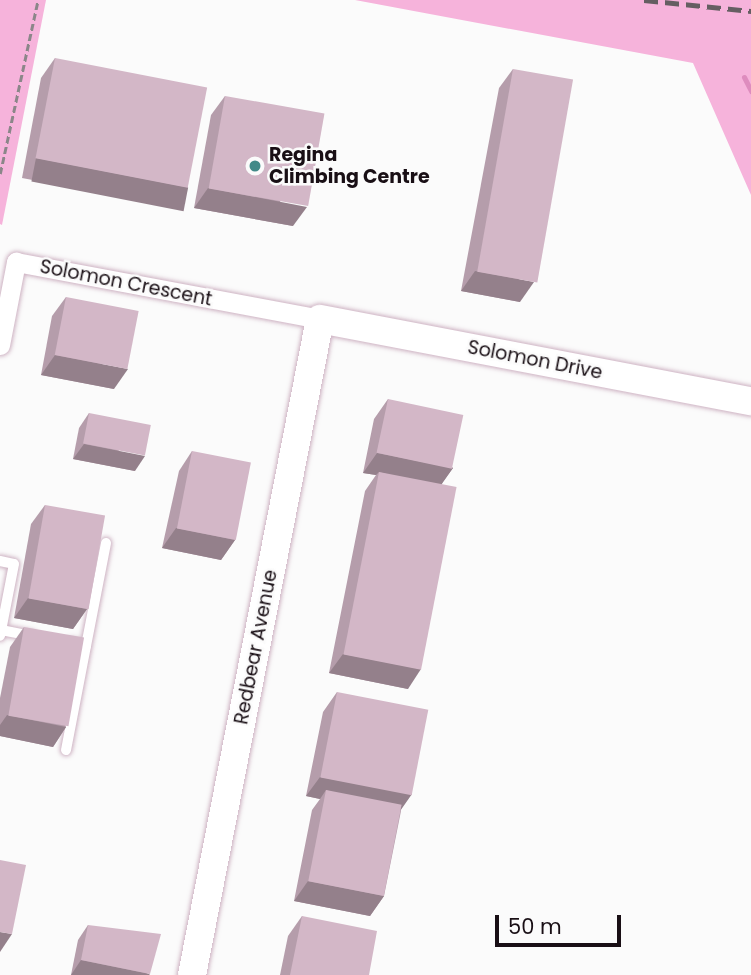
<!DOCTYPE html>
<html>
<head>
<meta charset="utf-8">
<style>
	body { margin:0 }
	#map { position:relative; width:751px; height:975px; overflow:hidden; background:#fbfbfb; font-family:Poppins,sans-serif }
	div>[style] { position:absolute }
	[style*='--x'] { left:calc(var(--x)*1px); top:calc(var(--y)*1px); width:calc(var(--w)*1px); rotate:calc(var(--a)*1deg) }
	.green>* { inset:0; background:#f6b3db }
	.stream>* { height:5px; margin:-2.5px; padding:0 2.5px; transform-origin:2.5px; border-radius:2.5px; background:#de8cbe }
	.path>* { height:2.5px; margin-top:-1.25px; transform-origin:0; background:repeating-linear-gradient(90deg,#8b8689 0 7px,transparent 0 10.5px) }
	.roads { filter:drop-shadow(0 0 2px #ceb3c3) drop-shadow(0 0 2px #ceb3c3) }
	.lane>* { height:10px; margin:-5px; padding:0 5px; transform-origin:5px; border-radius:5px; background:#fff }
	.street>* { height:19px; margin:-9.5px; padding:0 9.5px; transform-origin:9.5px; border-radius:9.5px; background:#fff }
	.secondary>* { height:28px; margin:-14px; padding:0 14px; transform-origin:14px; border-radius:14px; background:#fff }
	.rail>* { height:5px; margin-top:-2.5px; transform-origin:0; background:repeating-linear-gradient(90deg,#655e62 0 14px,transparent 0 21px) }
	.wall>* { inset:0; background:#b59dab }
	.shaded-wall>* { inset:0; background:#94808b; transform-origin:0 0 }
	.building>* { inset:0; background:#d3b7c7; transform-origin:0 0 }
	.dots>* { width:19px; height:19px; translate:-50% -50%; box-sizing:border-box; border:4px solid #fbfbfb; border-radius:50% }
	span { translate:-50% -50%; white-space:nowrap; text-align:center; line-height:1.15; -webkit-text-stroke:5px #fbfbfb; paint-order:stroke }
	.poi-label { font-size:19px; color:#190f15; font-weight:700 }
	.left { translate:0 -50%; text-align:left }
	.street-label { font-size:19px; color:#190f15 }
	.scale { position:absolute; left:495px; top:915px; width:126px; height:32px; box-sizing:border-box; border:4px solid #190f15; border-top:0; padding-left:9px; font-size:21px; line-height:24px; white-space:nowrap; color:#190f15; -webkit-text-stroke:5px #fbfbfb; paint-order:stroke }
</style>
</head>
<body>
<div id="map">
	<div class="green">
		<div style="clip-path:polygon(0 0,46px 0,2px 225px,0 224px)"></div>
		<div style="clip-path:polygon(355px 0,751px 0,751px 195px,693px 63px)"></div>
	</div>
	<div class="stream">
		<div style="--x:744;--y:77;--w:16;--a:63"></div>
	</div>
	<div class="path">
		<div style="--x:0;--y:174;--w:178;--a:-77.7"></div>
	</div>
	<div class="roads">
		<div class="lane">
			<div style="--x:0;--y:561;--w:14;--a:12"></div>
			<div style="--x:14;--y:564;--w:73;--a:101"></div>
			<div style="--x:1;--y:630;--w:32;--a:11"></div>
			<div style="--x:71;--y:643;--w:15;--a:11"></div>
			<div style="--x:86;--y:646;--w:105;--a:-79"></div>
			<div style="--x:66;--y:750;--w:106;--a:-79.1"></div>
		</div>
		<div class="street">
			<div style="--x:0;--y:345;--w:85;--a:-79.1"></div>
			<div style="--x:16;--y:262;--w:309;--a:10.6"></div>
		</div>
		<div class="secondary">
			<div style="--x:192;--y:975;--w:668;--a:-78.96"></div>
			<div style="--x:320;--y:319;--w:439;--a:10.8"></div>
		</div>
	</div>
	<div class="rail">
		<div style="--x:644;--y:0;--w:108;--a:5.9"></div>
	</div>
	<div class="wall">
		<div style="clip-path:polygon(55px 58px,188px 187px,174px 207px,22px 178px,41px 78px)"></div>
		<div style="clip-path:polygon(513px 69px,520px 302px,461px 291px,499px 88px)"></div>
		<div style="clip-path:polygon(225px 96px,293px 226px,194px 208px,211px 115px)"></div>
		<div style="clip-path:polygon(66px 297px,114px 389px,41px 375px,52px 316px)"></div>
		<div style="clip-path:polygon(388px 399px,453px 468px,441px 484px,408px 689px,329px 673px,365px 491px,376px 475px,363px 473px,374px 419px)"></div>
		<div style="clip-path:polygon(89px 413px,135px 471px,73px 459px,79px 428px)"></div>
		<div style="clip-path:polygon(192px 451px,235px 540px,221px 560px,162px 548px,179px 471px)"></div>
		<div style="clip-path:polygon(45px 505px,87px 609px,73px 629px,14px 618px,31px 524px)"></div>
		<div style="clip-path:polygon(24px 627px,66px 727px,53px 747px,0 736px,0 698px,10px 647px)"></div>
		<div style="clip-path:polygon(337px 692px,401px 811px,384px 896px,370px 916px,294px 901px,312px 810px,320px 799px,306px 796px,323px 712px)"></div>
		<div style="clip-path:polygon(302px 916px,369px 975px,280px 975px,288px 936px)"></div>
		<div style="clip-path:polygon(88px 925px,149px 975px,71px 975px,78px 940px)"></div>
	</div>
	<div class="shaded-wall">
		<div style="left:36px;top:158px;width:155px;height:24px;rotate:11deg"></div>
		<div style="clip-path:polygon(208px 188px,307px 207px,293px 226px,194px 208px)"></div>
		<div style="clip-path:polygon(475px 271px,534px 282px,520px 302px,461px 291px)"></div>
		<div style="clip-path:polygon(55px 355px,128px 369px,114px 389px,41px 375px)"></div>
		<div style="clip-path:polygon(84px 444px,145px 456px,135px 471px,73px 459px)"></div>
		<div style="clip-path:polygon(377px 453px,453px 468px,439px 488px,379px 472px,376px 475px,363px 473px)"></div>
		<div style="clip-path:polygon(176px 528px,235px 540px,221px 560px,162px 548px)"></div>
		<div style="clip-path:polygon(28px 598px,87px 609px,73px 629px,14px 618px)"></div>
		<div style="clip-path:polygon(343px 654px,421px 669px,408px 689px,329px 673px)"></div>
		<div style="clip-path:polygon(7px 715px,66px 727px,53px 747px,0 736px,0 725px)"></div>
		<div style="clip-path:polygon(320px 777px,412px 794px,398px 814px,326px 790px,320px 799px,306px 796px)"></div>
		<div style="clip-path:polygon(308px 881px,384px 896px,370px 916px,294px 901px)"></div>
		<div style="clip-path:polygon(0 932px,12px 934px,0 952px)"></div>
		<div style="clip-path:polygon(81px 960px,150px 974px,149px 975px,71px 975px)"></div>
	</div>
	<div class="building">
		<div style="left:55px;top:58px;width:155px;height:102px;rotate:11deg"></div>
		<div style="left:513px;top:69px;width:61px;height:206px;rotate:10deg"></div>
		<div style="left:225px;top:96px;width:101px;height:94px;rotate:10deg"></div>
		<div style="left:66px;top:297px;width:74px;height:59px;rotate:11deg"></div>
		<div style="left:388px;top:399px;width:77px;height:55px;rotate:12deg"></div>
		<div style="left:89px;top:413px;width:63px;height:31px;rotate:11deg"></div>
		<div style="left:192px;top:451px;width:60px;height:79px;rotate:11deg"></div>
		<div style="left:379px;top:472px;width:79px;height:186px;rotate:11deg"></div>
		<div style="left:45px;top:505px;width:61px;height:95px;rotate:10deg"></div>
		<div style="left:24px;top:627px;width:61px;height:90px;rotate:10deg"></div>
		<div style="left:337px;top:692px;width:93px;height:87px;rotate:11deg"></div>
		<div style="left:326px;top:790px;width:77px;height:93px;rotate:11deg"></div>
		<div style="clip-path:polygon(0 860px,26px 865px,12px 934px,0 932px)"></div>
		<div style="clip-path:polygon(302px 916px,377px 931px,369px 975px,290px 975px)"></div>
		<div style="clip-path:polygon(88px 925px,161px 934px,150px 974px,81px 960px)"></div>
	</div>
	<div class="dots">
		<div style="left:255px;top:166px;background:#428a88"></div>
	</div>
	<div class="poi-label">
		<span class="left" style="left:269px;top:166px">Regina<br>Climbing Centre</span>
	</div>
	<div class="street-label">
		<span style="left:126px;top:283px;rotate:11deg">Solomon Crescent</span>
		<span style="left:535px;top:360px;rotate:11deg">Solomon Drive</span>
		<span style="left:256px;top:647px;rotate:-79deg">Redbear Avenue</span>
	</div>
	<div class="scale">50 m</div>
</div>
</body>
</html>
